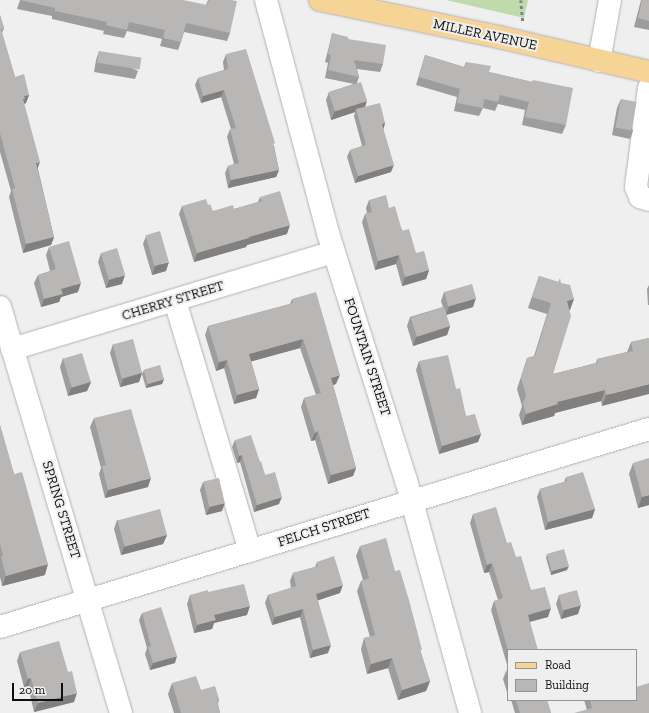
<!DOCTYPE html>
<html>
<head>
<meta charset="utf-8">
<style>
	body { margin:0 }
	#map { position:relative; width:649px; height:713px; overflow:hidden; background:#efeff0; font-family:"Zilla Slab",serif }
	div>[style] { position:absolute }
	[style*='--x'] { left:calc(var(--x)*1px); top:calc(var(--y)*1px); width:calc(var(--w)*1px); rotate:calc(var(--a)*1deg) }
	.green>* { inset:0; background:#bfdbac }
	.path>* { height:2.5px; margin-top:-1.25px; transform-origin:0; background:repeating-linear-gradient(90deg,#828283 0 3px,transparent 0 6px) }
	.roads { filter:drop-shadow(0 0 1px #b2b2b3) drop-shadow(0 0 1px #b2b2b3) }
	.minor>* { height:22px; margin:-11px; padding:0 11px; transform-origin:11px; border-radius:11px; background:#fff }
	.major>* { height:22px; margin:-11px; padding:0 11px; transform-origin:11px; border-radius:11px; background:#f5d495 }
	.wall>* { inset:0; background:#9e9d9d }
	.shaded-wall>* { inset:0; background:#81807f }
	.building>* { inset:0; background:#b8b7b6; transform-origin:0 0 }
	span { translate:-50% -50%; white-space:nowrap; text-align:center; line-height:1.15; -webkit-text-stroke:4px #efeff0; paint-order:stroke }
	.street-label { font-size:14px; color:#0e0e0f }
	.legend { position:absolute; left:507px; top:649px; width:130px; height:52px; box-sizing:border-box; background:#efeff0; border:1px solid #959596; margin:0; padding:5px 7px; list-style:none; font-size:12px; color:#0e0e0f }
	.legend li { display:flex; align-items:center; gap:8px; height:20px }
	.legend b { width:20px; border:1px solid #959596 }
	.scale { position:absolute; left:12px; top:683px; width:51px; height:18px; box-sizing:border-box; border:2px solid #0e0e0f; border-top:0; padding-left:5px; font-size:12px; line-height:14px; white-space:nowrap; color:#0e0e0f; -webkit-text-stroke:3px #efeff0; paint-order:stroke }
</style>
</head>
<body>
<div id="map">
	<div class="green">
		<div style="clip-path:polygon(446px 0,528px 0,524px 18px)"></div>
	</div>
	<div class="path">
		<div style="--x:521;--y:0;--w:22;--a:85"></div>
	</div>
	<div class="roads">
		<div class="minor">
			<div style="--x:266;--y:0;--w:241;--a:75.1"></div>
			<div style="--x:328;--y:233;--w:259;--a:72.5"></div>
			<div style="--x:406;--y:480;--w:242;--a:74.6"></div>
			<div style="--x:599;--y:61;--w:62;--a:-79.8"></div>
			<div style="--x:649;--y:88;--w:100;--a:97.5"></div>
			<div style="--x:636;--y:187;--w:11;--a:68"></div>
			<div style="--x:640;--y:197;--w:9;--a:18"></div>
			<div style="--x:175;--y:301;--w:261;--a:73.3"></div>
			<div style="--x:0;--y:307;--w:424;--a:73.4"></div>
			<div style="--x:12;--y:349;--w:336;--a:-16.8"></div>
			<div style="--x:0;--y:627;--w:679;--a:-16.97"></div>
		</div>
		<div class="major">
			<div style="--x:320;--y:0;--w:183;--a:11.7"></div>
			<div style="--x:499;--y:37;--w:154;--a:13.1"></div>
		</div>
	</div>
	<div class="wall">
		<div style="clip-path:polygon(20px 0,206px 5px,208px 0,231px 0,230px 33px,227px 41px,184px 32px,181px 42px,178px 50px,160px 46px,162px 39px,127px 31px,124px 38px,103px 34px,104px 31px,52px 19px,52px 16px,17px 9px)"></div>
		<div style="clip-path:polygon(641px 0,649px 0,649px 30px,634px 27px)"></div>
		<div style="clip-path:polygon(0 15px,4px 28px,2px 33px,15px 77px,29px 95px,26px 103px,24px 104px,38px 169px,54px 237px,51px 245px,23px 253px,9px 197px,11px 191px,0 152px)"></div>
		<div style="clip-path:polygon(332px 33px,348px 39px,383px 64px,380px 72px,357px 69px,359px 77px,357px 83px,365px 107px,385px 123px,383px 129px,391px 172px,355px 183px,347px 157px,350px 150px,362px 146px,354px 116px,355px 112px,331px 120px,326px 100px,329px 92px,354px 84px,325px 78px,328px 63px,325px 62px,330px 42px)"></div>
		<div style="clip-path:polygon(99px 51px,138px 71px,135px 79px,94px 72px,96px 60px)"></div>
		<div style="clip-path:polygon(226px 54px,274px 146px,279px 170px,276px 177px,228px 188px,225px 173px,228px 166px,234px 164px,227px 137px,230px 129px,231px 129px,221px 97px,201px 103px,195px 85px,198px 78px,224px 70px,223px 62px)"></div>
		<div style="clip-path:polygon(425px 55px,464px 67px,466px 62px,489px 72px,532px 82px,533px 80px,566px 125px,562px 134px,522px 125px,525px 110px,498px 104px,495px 111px,483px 108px,479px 116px,454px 111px,457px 97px,416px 85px)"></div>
		<div style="clip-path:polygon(621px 99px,633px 131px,630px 139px,612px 135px,617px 108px)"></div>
		<div style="clip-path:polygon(260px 197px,287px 234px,247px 245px,246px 247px,194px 262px,179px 214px,182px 206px,213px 211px,234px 209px,258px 202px)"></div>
		<div style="clip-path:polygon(369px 200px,389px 208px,416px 253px,429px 270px,426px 279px,402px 286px,396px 264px,375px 270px,362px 222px,365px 214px,367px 213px,366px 208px)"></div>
		<div style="clip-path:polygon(146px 236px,166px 271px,152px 275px,143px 244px)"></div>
		<div style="clip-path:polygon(49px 247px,78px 292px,61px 297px,59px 302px,41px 307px,34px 283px,38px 275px,50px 271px,46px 255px)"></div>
		<div style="clip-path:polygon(101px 253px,122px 284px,106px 288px,98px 262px)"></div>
		<div style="clip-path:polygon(539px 276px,561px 283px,574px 299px,569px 310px,553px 374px,596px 363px,597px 359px,627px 352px,631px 342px,649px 338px,602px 406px,601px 401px,555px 413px,554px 416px,522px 425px,519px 415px,522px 406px,517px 389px,527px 358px,534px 356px,547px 314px,528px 308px)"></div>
		<div style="clip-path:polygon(649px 285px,649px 305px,648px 305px,647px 289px)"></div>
		<div style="clip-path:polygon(444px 292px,473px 307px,446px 315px,450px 326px,447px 335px,413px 346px,407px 326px,410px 317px,443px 307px,441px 301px)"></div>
		<div style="clip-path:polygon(292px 299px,336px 384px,333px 385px,356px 468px,353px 476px,328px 484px,315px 440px,311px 441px,301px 407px,304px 398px,316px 395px,300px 348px,251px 361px,259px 389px,256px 398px,234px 404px,224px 368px,216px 371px,205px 335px,208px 326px,290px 304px)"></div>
		<div style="clip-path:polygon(113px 344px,142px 373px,139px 382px,120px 387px,110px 353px)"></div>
		<div style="clip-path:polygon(63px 358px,91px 382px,87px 391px,68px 396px,60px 367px)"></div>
		<div style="clip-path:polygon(419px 361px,456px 389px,466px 416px,481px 434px,478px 442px,439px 454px,416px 370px)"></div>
		<div style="clip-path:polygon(144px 370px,164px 379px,162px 384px,146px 388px,142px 374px)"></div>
		<div style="clip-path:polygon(94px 418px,148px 487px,105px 498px,99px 474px,101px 468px,90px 427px)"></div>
		<div style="clip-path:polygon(0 425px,14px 474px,45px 575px,2px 586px,0 577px)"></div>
		<div style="clip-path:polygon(235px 440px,260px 462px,265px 475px,279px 504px,254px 512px,240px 462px,237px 463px,232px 447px)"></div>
		<div style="clip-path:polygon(633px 463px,649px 505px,638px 508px,629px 474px)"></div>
		<div style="clip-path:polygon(566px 477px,595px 509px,592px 518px,545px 530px,537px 497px,540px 489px,564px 482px)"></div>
		<div style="clip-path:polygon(203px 482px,222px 511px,206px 515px,200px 490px)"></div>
		<div style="clip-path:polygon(473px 514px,507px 543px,516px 557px,531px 590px,548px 617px,530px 622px,508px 650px,508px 668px,491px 610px,494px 601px,498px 600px,489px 572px,484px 573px,470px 523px)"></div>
		<div style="clip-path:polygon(117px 520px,167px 535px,163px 544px,121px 555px,114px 529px)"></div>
		<div style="clip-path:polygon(360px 546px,395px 571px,430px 681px,426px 691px,398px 700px,388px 668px,367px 674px,361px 649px,364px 638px,370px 637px,357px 591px,361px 581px,363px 580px,356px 556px)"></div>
		<div style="clip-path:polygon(547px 554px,567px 570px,551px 575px,546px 558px)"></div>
		<div style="clip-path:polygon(317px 562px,340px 593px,318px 600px,328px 653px,310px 658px,300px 617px,272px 625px,265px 603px,268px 595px,291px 588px,290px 581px,293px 573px,315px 567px)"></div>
		<div style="clip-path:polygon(208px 592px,247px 615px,214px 623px,212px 629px,194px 633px,187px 604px,190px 595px)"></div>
		<div style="clip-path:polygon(559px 595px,578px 614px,561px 619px,556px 604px)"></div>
		<div style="clip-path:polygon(142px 613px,175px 663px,150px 670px,145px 654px,147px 648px,139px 620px)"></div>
		<div style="clip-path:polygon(20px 652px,74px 702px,34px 712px,28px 686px,24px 687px,17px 661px)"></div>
		<div style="clip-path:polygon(508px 670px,508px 692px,507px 692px,503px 679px,506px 671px)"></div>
		<div style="clip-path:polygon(172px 683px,201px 690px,219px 699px,218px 704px,220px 713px,174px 713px,168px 694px)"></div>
		<div style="clip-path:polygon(511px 700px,547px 700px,551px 713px,515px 713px)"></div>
		<div style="clip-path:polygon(584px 700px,636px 700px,649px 713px,587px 710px)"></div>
	</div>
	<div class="shaded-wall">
		<div style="clip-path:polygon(224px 90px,221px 97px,201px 103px,203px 96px)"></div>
		<div style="clip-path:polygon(29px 95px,26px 103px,23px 104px,20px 108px,24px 96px)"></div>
		<div style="clip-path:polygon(367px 101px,364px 110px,356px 109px,355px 112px,331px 120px,335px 111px)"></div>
		<div style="clip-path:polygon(385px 123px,383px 131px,382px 124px)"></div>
		<div style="clip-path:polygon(40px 162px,37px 170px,36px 163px)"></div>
		<div style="clip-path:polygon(394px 165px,391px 172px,355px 183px,358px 176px)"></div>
		<div style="clip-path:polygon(279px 170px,276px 177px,228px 188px,231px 180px)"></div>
		<div style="clip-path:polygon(290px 225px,287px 234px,247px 245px,246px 247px,194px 262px,197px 253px,249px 237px)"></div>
		<div style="clip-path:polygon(54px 237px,51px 245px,23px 253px,26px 244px)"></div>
		<div style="clip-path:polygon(399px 255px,396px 264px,375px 270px,378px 261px)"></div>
		<div style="clip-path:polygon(169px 262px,166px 271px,152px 275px,155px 266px)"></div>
		<div style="clip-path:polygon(429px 270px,426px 279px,402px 286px,405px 277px)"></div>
		<div style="clip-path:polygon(125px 275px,122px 284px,106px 288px,109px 280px)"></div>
		<div style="clip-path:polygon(81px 283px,78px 292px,61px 297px,59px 302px,41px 307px,44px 299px,61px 289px)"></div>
		<div style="clip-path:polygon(476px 298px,473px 307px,446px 315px,449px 306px)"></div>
		<div style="clip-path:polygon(574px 299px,570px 310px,563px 312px,567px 301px)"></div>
		<div style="clip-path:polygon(450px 326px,447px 335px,413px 346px,416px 337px)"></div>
		<div style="clip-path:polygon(303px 339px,300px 348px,246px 363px,249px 354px)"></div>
		<div style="clip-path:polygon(227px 360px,224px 368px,216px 371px,219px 362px)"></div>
		<div style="clip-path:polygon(142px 373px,139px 382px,120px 387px,123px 379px)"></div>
		<div style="clip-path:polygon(340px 375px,336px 384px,328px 387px,331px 378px)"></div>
		<div style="clip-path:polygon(164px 379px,162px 384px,146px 388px,148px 384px)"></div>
		<div style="clip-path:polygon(91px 382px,87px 391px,68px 396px,71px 388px)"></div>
		<div style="clip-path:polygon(649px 384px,649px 394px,602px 406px,606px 395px)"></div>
		<div style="clip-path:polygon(259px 389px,256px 398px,234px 404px,237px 395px)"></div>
		<div style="clip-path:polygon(605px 390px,601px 401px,555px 413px,554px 416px,522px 425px,526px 414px,557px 402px)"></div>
		<div style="clip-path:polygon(318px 431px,315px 440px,311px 441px,315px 433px)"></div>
		<div style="clip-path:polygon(481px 434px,478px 442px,439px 454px,442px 446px)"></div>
		<div style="clip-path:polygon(242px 455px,240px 462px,237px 463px,239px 456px)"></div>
		<div style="clip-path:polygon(356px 468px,353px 476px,328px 484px,331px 475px)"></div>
		<div style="clip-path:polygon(151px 478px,148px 487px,105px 498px,108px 490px)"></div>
		<div style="clip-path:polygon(649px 495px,649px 505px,638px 508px,642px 497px)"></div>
		<div style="clip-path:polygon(282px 497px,279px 504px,254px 512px,257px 505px)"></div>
		<div style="clip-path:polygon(225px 503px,222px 511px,206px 515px,210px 506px)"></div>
		<div style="clip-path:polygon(595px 509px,592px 518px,545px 530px,548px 522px)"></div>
		<div style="clip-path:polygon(167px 535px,163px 544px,121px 555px,124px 547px)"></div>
		<div style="clip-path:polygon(492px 563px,489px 572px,484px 573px,487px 565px)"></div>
		<div style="clip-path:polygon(48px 564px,45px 575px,2px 586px,6px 576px)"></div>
		<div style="clip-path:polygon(569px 566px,567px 570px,551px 575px,552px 570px)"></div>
		<div style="clip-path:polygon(343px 585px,340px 593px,313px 602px,316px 594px)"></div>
		<div style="clip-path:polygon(581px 605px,578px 614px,561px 619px,564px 610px)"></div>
		<div style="clip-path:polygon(250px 606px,247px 615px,214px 623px,212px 629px,194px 633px,197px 625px,214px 615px)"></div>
		<div style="clip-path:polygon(551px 608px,548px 617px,524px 623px,528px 615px)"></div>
		<div style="clip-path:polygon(303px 609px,300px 617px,272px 625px,275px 617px)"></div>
		<div style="clip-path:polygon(331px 645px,328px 653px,310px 658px,313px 650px)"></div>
		<div style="clip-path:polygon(177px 656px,175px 663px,150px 670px,153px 663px)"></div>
		<div style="clip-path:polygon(392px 658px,388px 668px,367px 674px,371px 664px)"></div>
		<div style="clip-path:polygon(31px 678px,28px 686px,24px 687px,28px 679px)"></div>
		<div style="clip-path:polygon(430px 681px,426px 691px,398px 700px,402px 690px)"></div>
		<div style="clip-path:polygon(77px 693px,74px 702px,34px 712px,38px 703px)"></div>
	</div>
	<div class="building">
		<div style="clip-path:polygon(20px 0,183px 0,207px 5px,209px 0,231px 0,237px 1px,230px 33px,186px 23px,181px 42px,163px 38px,165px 30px,129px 22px,127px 30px,106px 25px,107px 22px,55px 11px,55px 8px)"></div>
		<div style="clip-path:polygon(642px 0,649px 0,649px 21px,638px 18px)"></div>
		<div style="clip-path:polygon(0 15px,4px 28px,1px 29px,15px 77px,24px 74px,29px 95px,24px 96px,25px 99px,23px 99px,40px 162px,36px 163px,54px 237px,26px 244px,12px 189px,15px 188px,0 133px)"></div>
		<div style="clip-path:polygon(332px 33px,348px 37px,348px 39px,386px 45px,383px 64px,354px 60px,359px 77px,328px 70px,331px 55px,328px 54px)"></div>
		<div style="clip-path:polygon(246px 49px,275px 143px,273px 144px,279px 170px,231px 180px,228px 166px,239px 163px,230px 129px,236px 128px,224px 90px,203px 96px,198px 78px,228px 69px,226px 54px)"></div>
		<div style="left:99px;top:51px;width:43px;height:12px;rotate:9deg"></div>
		<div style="clip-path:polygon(425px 55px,464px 67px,466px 62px,491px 66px,489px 72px,533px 82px,533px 80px,573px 88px,566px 125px,525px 117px,529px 102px,500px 95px,498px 102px,484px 99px,483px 108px,457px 103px,460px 89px,419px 77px)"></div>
		<div style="left:361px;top:82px;width:20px;height:34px;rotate:72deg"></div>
		<div style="left:621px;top:99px;width:16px;height:29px;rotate:11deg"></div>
		<div style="clip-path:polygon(380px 103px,385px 123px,382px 124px,394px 165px,358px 176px,350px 150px,366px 145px,356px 109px)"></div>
		<div style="clip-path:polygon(280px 191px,290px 225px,249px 237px,249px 238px,197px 253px,182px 206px,206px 199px,208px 205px,210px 204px,213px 211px,233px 205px,234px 209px,262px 201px,260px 197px)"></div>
		<div style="clip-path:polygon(386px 195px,389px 208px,395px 206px,402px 231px,409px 229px,416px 253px,424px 251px,429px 270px,405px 277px,399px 255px,378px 261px,365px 214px,372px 212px,369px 200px)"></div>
		<div style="left:160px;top:231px;width:32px;height:15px;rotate:74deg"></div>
		<div style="clip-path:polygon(69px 241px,81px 283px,61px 289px,63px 294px,44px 299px,38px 275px,56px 269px,49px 247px)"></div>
		<div style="left:117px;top:248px;width:28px;height:17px;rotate:73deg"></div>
		<div style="clip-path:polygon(539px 276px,558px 282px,560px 278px,561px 283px,570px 285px,574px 299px,567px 301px,571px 316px,553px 374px,598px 363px,597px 359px,633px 351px,631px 342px,649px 338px,649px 384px,606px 395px,605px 390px,557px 402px,558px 404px,526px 414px,523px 404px,526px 395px,521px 378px,527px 358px,535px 356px,551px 303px,532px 297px)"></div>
		<div style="left:472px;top:284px;width:15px;height:29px;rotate:74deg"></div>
		<div style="clip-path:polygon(316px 292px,340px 375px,331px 378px,356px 468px,331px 475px,318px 431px,315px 433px,304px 398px,321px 393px,303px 339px,249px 354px,259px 389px,237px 395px,227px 360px,219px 362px,208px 326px,293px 303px,292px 299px)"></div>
		<div style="left:444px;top:307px;width:20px;height:35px;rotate:72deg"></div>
		<div style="left:133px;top:339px;width:35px;height:21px;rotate:75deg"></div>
		<div style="left:82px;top:353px;width:30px;height:20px;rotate:73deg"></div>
		<div style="clip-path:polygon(448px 355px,456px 389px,460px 388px,466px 416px,475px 414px,481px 434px,442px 446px,419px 361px)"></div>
		<div style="left:160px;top:365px;width:15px;height:17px;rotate:74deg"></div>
		<div style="clip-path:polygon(131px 409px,151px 478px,108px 490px,102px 466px,106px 465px,94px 418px)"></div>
		<div style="clip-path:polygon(0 425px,14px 474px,22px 472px,48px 564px,6px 576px,1px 557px,3px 556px,0 544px)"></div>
		<div style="clip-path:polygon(251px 435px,260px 462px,261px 461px,265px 475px,275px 472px,282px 497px,257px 505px,242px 455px,239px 456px,235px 440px)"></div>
		<div style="clip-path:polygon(649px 458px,649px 495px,642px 497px,633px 463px)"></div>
		<div style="clip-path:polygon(583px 472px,595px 509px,548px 522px,540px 489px,567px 481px,566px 477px)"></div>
		<div style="left:219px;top:478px;width:26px;height:16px;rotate:77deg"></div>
		<div style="clip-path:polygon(496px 507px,507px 543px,511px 542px,516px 557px,521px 556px,531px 590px,545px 587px,551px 608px,528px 615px,538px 650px,508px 650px,494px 601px,503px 598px,492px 563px,487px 565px,473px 514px)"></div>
		<div style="left:160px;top:509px;width:27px;height:44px;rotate:75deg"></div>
		<div style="clip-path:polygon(386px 538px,395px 571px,400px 570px,409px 600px,422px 650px,420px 650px,430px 681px,402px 690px,392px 658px,371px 664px,364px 638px,375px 635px,361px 581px,369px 578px,360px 546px)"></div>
		<div style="left:564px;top:549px;width:18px;height:18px;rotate:74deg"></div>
		<div style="clip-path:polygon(334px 556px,343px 585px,316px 594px,331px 645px,313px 650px,303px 609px,275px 617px,268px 595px,296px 586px,293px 573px,318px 566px,317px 562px)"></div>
		<div style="clip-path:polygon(244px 584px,250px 606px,214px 615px,216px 620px,197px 625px,190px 595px,208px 590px,208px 592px)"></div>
		<div style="left:577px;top:590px;width:16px;height:19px;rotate:75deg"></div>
		<div style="clip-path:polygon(161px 607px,177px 656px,153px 663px,148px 647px,151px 646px,142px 613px)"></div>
		<div style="clip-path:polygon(59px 641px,68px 672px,72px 671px,77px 693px,38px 703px,31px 678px,28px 679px,20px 652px)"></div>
		<div style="clip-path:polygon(508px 670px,508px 678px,506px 671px)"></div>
		<div style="clip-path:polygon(196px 676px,201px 690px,215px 686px,219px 699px,217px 700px,220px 713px,181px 713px,172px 683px)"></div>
		<div style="clip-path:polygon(649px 683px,649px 713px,574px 713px,592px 708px,590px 700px,636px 700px,636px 687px)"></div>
		<div style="clip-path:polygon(516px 700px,547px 700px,551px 713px,520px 713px)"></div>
	</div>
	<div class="street-label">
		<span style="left:485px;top:35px;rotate:12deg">MILLER AVENUE</span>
		<span style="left:173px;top:301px;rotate:-17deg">CHERRY STREET</span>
		<span style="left:367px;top:357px;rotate:72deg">FOUNTAIN STREET</span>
		<span style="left:61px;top:510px;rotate:73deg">SPRING STREET</span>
		<span style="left:324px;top:528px;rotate:-18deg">FELCH STREET</span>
	</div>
	<ul class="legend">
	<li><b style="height:5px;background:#f5d495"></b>Road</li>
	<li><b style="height:11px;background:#b8b7b6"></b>Building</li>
	</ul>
	<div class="scale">20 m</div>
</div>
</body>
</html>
